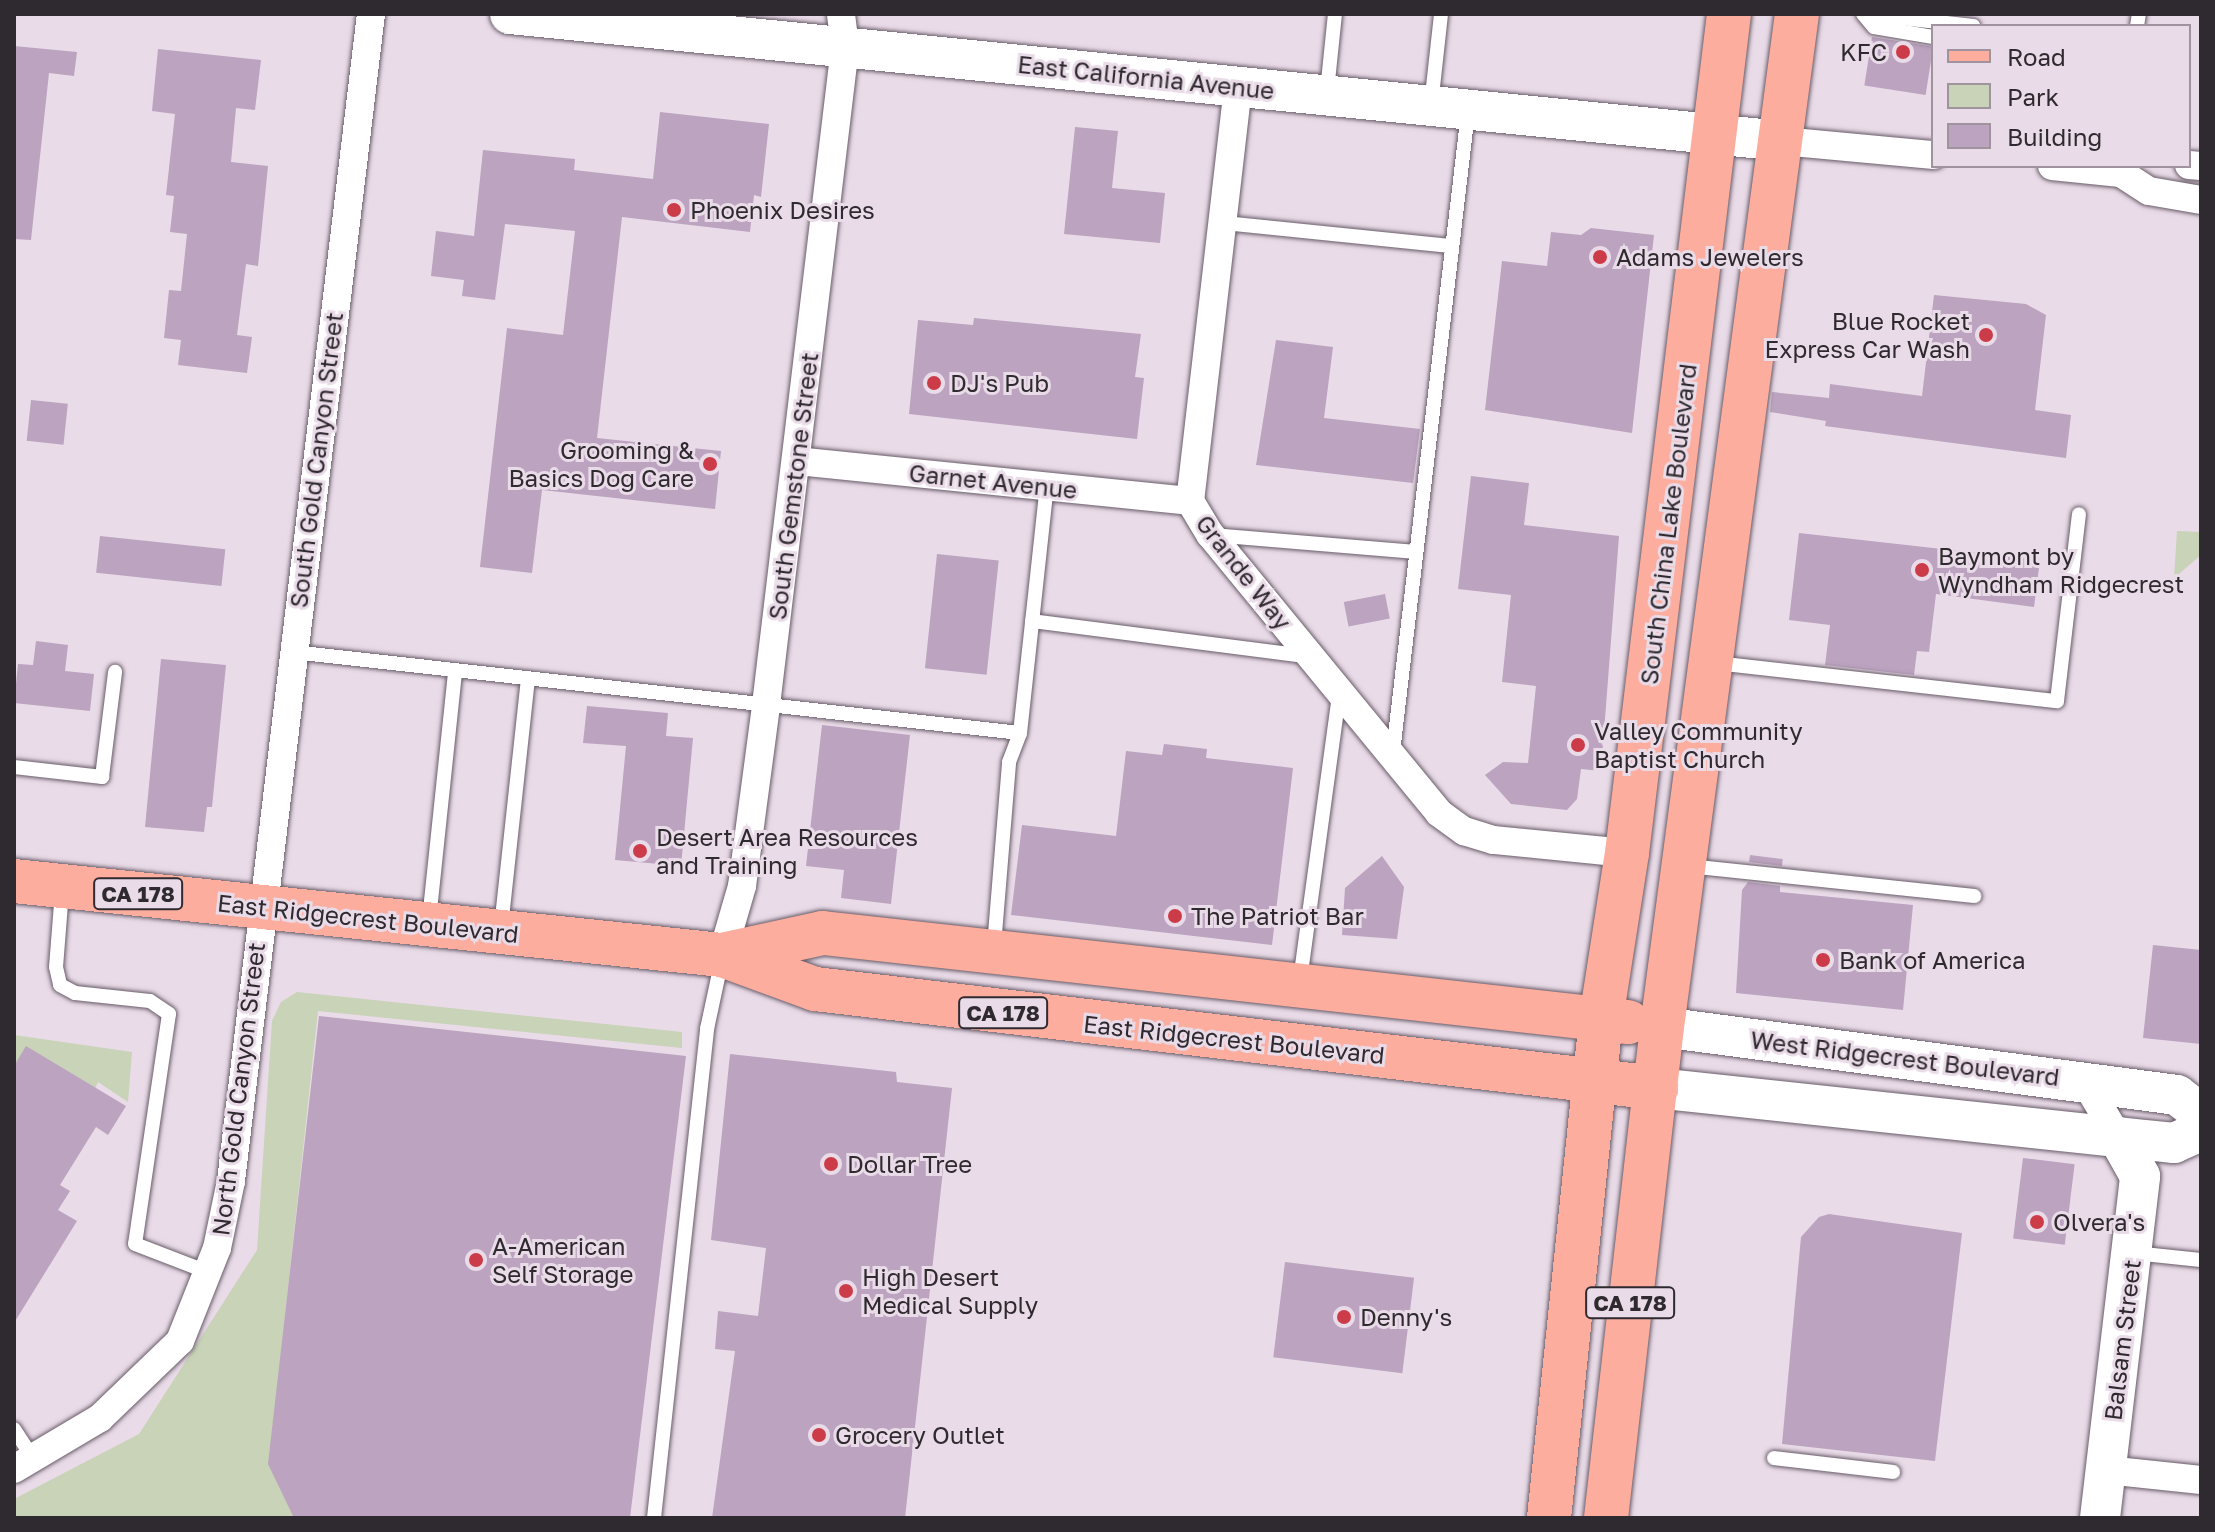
<!DOCTYPE html>
<html>
<head>
<meta charset="utf-8">
<style>
	body { margin:0 }
	#map { position:relative; width:2215px; height:1532px; overflow:hidden; background:#e9dbe8; font-family:"Golos Text",sans-serif }
	div>[style] { position:absolute }
	[style*='--x'] { left:calc(var(--x)*1px); top:calc(var(--y)*1px); width:calc(var(--w)*1px); rotate:calc(var(--a)*1deg) }
	.green>* { inset:0; background:#c8d3b7 }
	.building>* { inset:0; background:#bca3c0; transform-origin:0 0 }
	.roads { filter:drop-shadow(0 0 2px #685c68) drop-shadow(0 0 2px #685c68) }
	.lane>* { height:14px; margin:-7px; padding:0 7px; transform-origin:7px; border-radius:7px; background:#fff }
	.street>* { height:28px; margin:-14px; padding:0 14px; transform-origin:14px; border-radius:14px; background:#fff }
	.secondary>* { height:40px; margin:-20px; padding:0 20px; transform-origin:20px; border-radius:20px; background:#fff }
	.primary>* { height:44px; margin:-22px; padding:0 22px; transform-origin:22px; border-radius:22px; background:#fdad9e }
	.dots>* { width:22px; height:22px; translate:-50% -50%; box-sizing:border-box; border:4px solid #e9dbe8; border-radius:50% }
	span { translate:-50% -50%; white-space:nowrap; text-align:center; line-height:1.15; -webkit-text-stroke:6px #e9dbe8; paint-order:stroke }
	.shield-label span { padding:2px 6px; background:#e9dbe8; border:2px solid; border-radius:6px; -webkit-text-stroke-width:0 }
	.shield-label { font-size:22px; color:#2f2a2f; font-weight:700 }
	.poi-label { font-size:24px; color:#2f2a2f }
	.right { translate:-100% -50%; text-align:right }
	.left { translate:0 -50%; text-align:left }
	.street-label { font-size:24px; color:#2f2a2f }
	.frame { position:absolute; inset:0; border:16px solid #2f2a2f; pointer-events:none }
	.legend { position:absolute; left:1931px; top:24px; width:260px; height:144px; box-sizing:border-box; background:#e9dbe8; border:2px solid #9f949e; margin:0; padding:10px 14px; list-style:none; font-size:24px; color:#2f2a2f }
	.legend li { display:flex; align-items:center; gap:16px; height:40px }
	.legend b { width:40px; border:2px solid #9f949e }
</style>
</head>
<body>
<div id="map">
	<div class="green">
		<div style="clip-path:polygon(2177px 531px,2201px 532px,2201px 555px,2174px 578px)"></div>
		<div style="clip-path:polygon(297px 992px,682px 1032px,682px 1048px,318px 1011px,269px 1464px,297px 1518px,14px 1518px,14px 1499px,139px 1434px,257px 1250px,272px 1021px,281px 1002px)"></div>
		<div style="clip-path:polygon(14px 1035px,132px 1052px,128px 1102px,98px 1082px,95px 1089px,14px 1068px)"></div>
	</div>
	<div class="building">
		<div style="left:1872px;top:37px;width:62px;height:49px;rotate:9deg"></div>
		<div style="clip-path:polygon(14px 46px,77px 52px,74px 76px,49px 73px,31px 240px,14px 239px)"></div>
		<div style="clip-path:polygon(158px 49px,261px 60px,255px 110px,236px 108px,231px 162px,268px 166px,258px 266px,246px 264px,237px 335px,252px 337px,247px 373px,178px 365px,181px 340px,164px 338px,169px 290px,181px 291px,187px 234px,170px 232px,174px 196px,166px 195px,175px 114px,152px 111px)"></div>
		<div style="clip-path:polygon(660px 112px,769px 124px,761px 197px,754px 195px,750px 232px,622px 217px,597px 438px,721px 451px,715px 509px,542px 490px,532px 573px,480px 567px,507px 328px,563px 335px,575px 231px,505px 224px,495px 300px,462px 296px,464px 280px,431px 276px,436px 231px,474px 236px,483px 150px,575px 159px,574px 170px,653px 179px)"></div>
		<div style="clip-path:polygon(1075px 127px,1118px 131px,1112px 188px,1165px 193px,1160px 243px,1064px 234px)"></div>
		<div style="clip-path:polygon(1591px 228px,1654px 235px,1632px 433px,1485px 410px,1502px 261px,1547px 266px,1551px 232px,1581px 235px)"></div>
		<div style="clip-path:polygon(1934px 295px,2026px 304px,2046px 315px,2035px 410px,2071px 415px,2066px 458px,1825px 426px,1826px 421px,1770px 412px,1772px 392px,1829px 398px,1830px 384px,1922px 396px)"></div>
		<div style="clip-path:polygon(974px 318px,1141px 334px,1135px 377px,1144px 378px,1137px 439px,909px 414px,918px 320px,973px 325px)"></div>
		<div style="clip-path:polygon(1276px 340px,1333px 347px,1324px 418px,1420px 429px,1413px 483px,1256px 465px)"></div>
		<div style="left:31px;top:400px;width:37px;height:41px;rotate:6deg"></div>
		<div style="clip-path:polygon(1471px 476px,1529px 483px,1524px 525px,1619px 536px,1601px 771px,1581px 769px,1577px 799px,1567px 810px,1511px 804px,1485px 775px,1503px 762px,1528px 763px,1536px 686px,1502px 682px,1511px 595px,1458px 589px)"></div>
		<div style="clip-path:polygon(1799px 533px,2040px 560px,2034px 607px,1936px 594px,1929px 652px,1917px 651px,1914px 675px,1825px 665px,1830px 625px,1789px 620px)"></div>
		<div style="left:100px;top:536px;width:126px;height:37px;rotate:6deg"></div>
		<div style="left:937px;top:554px;width:62px;height:115px;rotate:6deg"></div>
		<div style="left:1385px;top:594px;width:25px;height:42px;rotate:79deg"></div>
		<div style="clip-path:polygon(36px 641px,68px 645px,65px 671px,94px 674px,90px 711px,14px 703px,18px 664px,33px 665px)"></div>
		<div style="clip-path:polygon(161px 659px,226px 665px,212px 807px,207px 807px,204px 832px,145px 827px)"></div>
		<div style="clip-path:polygon(587px 706px,668px 713px,666px 736px,693px 738px,681px 866px,615px 860px,626px 746px,583px 743px)"></div>
		<div style="clip-path:polygon(822px 725px,910px 735px,891px 904px,841px 898px,844px 870px,806px 866px)"></div>
		<div style="clip-path:polygon(1164px 744px,1207px 749px,1206px 758px,1293px 768px,1272px 945px,1011px 915px,1022px 825px,1116px 836px,1126px 751px,1162px 755px)"></div>
		<div style="left:1750px;top:855px;width:33px;height:7px;rotate:7deg"></div>
		<div style="clip-path:polygon(1382px 856px,1404px 887px,1397px 939px,1342px 935px,1345px 888px)"></div>
		<div style="clip-path:polygon(1748px 882px,1780px 886px,1780px 892px,1913px 905px,1903px 1010px,1736px 993px,1742px 890px)"></div>
		<div style="clip-path:polygon(2153px 945px,2201px 950px,2201px 1044px,2143px 1038px)"></div>
		<div style="clip-path:polygon(319px 1016px,686px 1056px,630px 1518px,294px 1518px,268px 1464px)"></div>
		<div style="clip-path:polygon(26px 1046px,126px 1106px,108px 1135px,96px 1127px,60px 1185px,70px 1191px,58px 1210px,77px 1221px,14px 1323px,14px 1066px)"></div>
		<div style="clip-path:polygon(730px 1054px,896px 1072px,897px 1082px,952px 1088px,905px 1518px,712px 1518px,735px 1351px,715px 1349px,718px 1311px,758px 1316px,766px 1248px,711px 1240px)"></div>
		<div style="left:2023px;top:1158px;width:52px;height:81px;rotate:7deg"></div>
		<div style="clip-path:polygon(1829px 1214px,1962px 1233px,1935px 1461px,1782px 1444px,1801px 1237px,1819px 1217px)"></div>
		<div style="left:1285px;top:1262px;width:130px;height:96px;rotate:7deg"></div>
	</div>
	<div class="roads">
		<div class="lane">
			<div style="--x:1863;--y:14;--w:17;--a:50"></div>
			<div style="--x:1874;--y:27;--w:60;--a:9.6"></div>
			<div style="--x:1865;--y:14;--w:109;--a:6.3"></div>
			<div style="--x:2137;--y:26;--w:12;--a:-81"></div>
			<div style="--x:1327;--y:91;--w:77;--a:-84.1"></div>
			<div style="--x:1431;--y:105;--w:92;--a:-83.7"></div>
			<div style="--x:1224;--y:223;--w:228;--a:5.8"></div>
			<div style="--x:1213;--y:535;--w:203;--a:4.8"></div>
			<div style="--x:1032;--y:621;--w:276;--a:7.3"></div>
			<div style="--x:293;--y:652;--w:731;--a:6.36"></div>
			<div style="--x:1716;--y:663;--w:343;--a:6.4"></div>
			<div style="--x:2057;--y:701;--w:188;--a:-83.3"></div>
			<div style="--x:1393;--y:752;--w:643;--a:-83.31"></div>
			<div style="--x:14;--y:767;--w:89;--a:6.5"></div>
			<div style="--x:102;--y:777;--w:106;--a:-82.9"></div>
			<div style="--x:1688;--y:866;--w:288;--a:6"></div>
			<div style="--x:62;--y:891;--w:76;--a:94.5"></div>
			<div style="--x:56;--y:967;--w:18;--a:77"></div>
			<div style="--x:60;--y:985;--w:17;--a:28"></div>
			<div style="--x:75;--y:993;--w:75;--a:6.1"></div>
			<div style="--x:150;--y:1001;--w:23;--a:34"></div>
			<div style="--x:169;--y:1014;--w:232;--a:98.4"></div>
			<div style="--x:135;--y:1244;--w:80;--a:21.1"></div>
			<div style="--x:429;--y:920;--w:249;--a:-84"></div>
			<div style="--x:501;--y:927;--w:249;--a:-83.8"></div>
			<div style="--x:994;--y:946;--w:185;--a:-85.3"></div>
			<div style="--x:1009;--y:762;--w:31;--a:-69"></div>
			<div style="--x:1020;--y:733;--w:248;--a:-83.8"></div>
			<div style="--x:1300;--y:980;--w:288;--a:-82.2"></div>
			<div style="--x:2134;--y:1253;--w:67;--a:6"></div>
			<div style="--x:14;--y:1429;--w:37;--a:57"></div>
			<div style="--x:1774;--y:1458;--w:120;--a:6.7"></div>
			<div style="--x:654;--y:1518;--w:492;--a:-83.8"></div>
			<div style="--x:707;--y:1029;--w:72;--a:-77.9"></div>
		</div>
		<div class="street">
			<div style="--x:1238;--y:87;--w:417;--a:96.6"></div>
			<div style="--x:1190;--y:501;--w:39;--a:59"></div>
			<div style="--x:1210;--y:534;--w:361;--a:50.6"></div>
			<div style="--x:1439;--y:813;--w:31;--a:36"></div>
			<div style="--x:1464;--y:831;--w:31;--a:17"></div>
			<div style="--x:1494;--y:840;--w:134;--a:5.6"></div>
			<div style="--x:1782;--y:141;--w:152;--a:5.3"></div>
			<div style="--x:2189;--y:165;--w:12;--a:5"></div>
			<div style="--x:2052;--y:166;--w:69;--a:5.8"></div>
			<div style="--x:2121;--y:173;--w:33;--a:33"></div>
			<div style="--x:2149;--y:191;--w:53;--a:9.8"></div>
			<div style="--x:797;--y:461;--w:395;--a:5.8"></div>
			<div style="--x:722;--y:955;--w:72;--a:-73.8"></div>
			<div style="--x:742;--y:886;--w:183;--a:-82.4"></div>
			<div style="--x:766;--y:705;--w:663;--a:-83.15"></div>
			<div style="--x:845;--y:47;--w:33;--a:-97"></div>
			<div style="--x:2084;--y:1080;--w:66;--a:59.2"></div>
			<div style="--x:14;--y:1469;--w:100;--a:-30.7"></div>
			<div style="--x:100;--y:1418;--w:111;--a:-43.9"></div>
			<div style="--x:180;--y:1341;--w:100;--a:-68.3"></div>
			<div style="--x:217;--y:1248;--w:68;--a:-78.2"></div>
			<div style="--x:231;--y:1181;--w:1175;--a:-83.16"></div>
			<div style="--x:2106;--y:1470;--w:96;--a:6"></div>
		</div>
		<div class="secondary">
			<div style="--x:510;--y:14;--w:1278;--a:5.7"></div>
			<div style="--x:1662;--y:1027;--w:519;--a:7.52"></div>
			<div style="--x:2177;--y:1095;--w:31;--a:38"></div>
			<div style="--x:1656;--y:1088;--w:521;--a:6.06"></div>
			<div style="--x:2174;--y:1143;--w:30;--a:-24"></div>
			<div style="--x:2100;--y:1518;--w:344;--a:-83.3"></div>
			<div style="--x:2140;--y:1176;--w:45;--a:-119.4"></div>
		</div>
		<div class="primary">
			<div style="--x:14;--y:881;--w:712;--a:5.97"></div>
			<div style="--x:722;--y:955;--w:99;--a:20.1"></div>
			<div style="--x:815;--y:989;--w:847;--a:6.71"></div>
			<div style="--x:722;--y:955;--w:103;--a:-12.3"></div>
			<div style="--x:823;--y:933;--w:810;--a:6.31"></div>
			<div style="--x:1549;--y:1518;--w:502;--a:-84.05"></div>
			<div style="--x:1601;--y:1019;--w:168;--a:-81.1"></div>
			<div style="--x:1627;--y:853;--w:845;--a:-83.07"></div>
			<div style="--x:1606;--y:1518;--w:494;--a:-83.5"></div>
			<div style="--x:1662;--y:1027;--w:1022;--a:-82.41"></div>
		</div>
	</div>
	<div class="dots">
		<div style="left:1903px;top:52px;background:#cc3c48"></div>
		<div style="left:674px;top:210px;background:#cc3c48"></div>
		<div style="left:1600px;top:257px;background:#cc3c48"></div>
		<div style="left:1986px;top:335px;background:#cc3c48"></div>
		<div style="left:934px;top:383px;background:#cc3c48"></div>
		<div style="left:710px;top:464px;background:#cc3c48"></div>
		<div style="left:1922px;top:570px;background:#cc3c48"></div>
		<div style="left:1578px;top:745px;background:#cc3c48"></div>
		<div style="left:640px;top:851px;background:#cc3c48"></div>
		<div style="left:1175px;top:916px;background:#cc3c48"></div>
		<div style="left:1823px;top:960px;background:#cc3c48"></div>
		<div style="left:831px;top:1164px;background:#cc3c48"></div>
		<div style="left:2037px;top:1222px;background:#cc3c48"></div>
		<div style="left:476px;top:1260px;background:#cc3c48"></div>
		<div style="left:846px;top:1291px;background:#cc3c48"></div>
		<div style="left:1344px;top:1317px;background:#cc3c48"></div>
		<div style="left:819px;top:1435px;background:#cc3c48"></div>
	</div>
	<div class="shield-label">
		<span style="left:138px;top:894px">CA 178</span>
		<span style="left:1003px;top:1013px">CA 178</span>
		<span style="left:1630px;top:1303px">CA 178</span>
	</div>
	<div class="poi-label">
		<span class="right" style="left:1887px;top:52px">KFC</span>
		<span class="left" style="left:690px;top:210px">Phoenix Desires</span>
		<span class="left" style="left:1616px;top:257px">Adams Jewelers</span>
		<span class="right" style="left:1970px;top:335px">Blue Rocket<br>Express Car Wash</span>
		<span class="left" style="left:950px;top:383px">DJ's Pub</span>
		<span class="right" style="left:694px;top:464px">Grooming &amp;<br>Basics Dog Care</span>
		<span class="left" style="left:1938px;top:570px">Baymont by<br>Wyndham Ridgecrest</span>
		<span class="left" style="left:1594px;top:745px">Valley Community<br>Baptist Church</span>
		<span class="left" style="left:656px;top:851px">Desert Area Resources<br>and Training</span>
		<span class="left" style="left:1191px;top:916px">The Patriot Bar</span>
		<span class="left" style="left:1839px;top:960px">Bank of America</span>
		<span class="left" style="left:847px;top:1164px">Dollar Tree</span>
		<span class="left" style="left:2053px;top:1222px">Olvera's</span>
		<span class="left" style="left:492px;top:1260px">A-American<br>Self Storage</span>
		<span class="left" style="left:862px;top:1291px">High Desert<br>Medical Supply</span>
		<span class="left" style="left:1360px;top:1317px">Denny's</span>
		<span class="left" style="left:835px;top:1435px">Grocery Outlet</span>
	</div>
	<div class="street-label">
		<span style="left:1146px;top:77px;rotate:6deg">East California Avenue</span>
		<span style="left:316px;top:460px;rotate:-83deg">South Gold Canyon Street</span>
		<span style="left:993px;top:481px;rotate:6deg">Garnet Avenue</span>
		<span style="left:793px;top:486px;rotate:-83deg">South Gemstone Street</span>
		<span style="left:1668px;top:524px;rotate:-83deg">South China Lake Boulevard</span>
		<span style="left:1244px;top:572px;rotate:52deg">Grande Way</span>
		<span style="left:368px;top:918px;rotate:6deg">East Ridgecrest Boulevard</span>
		<span style="left:1234px;top:1039px;rotate:6deg">East Ridgecrest Boulevard</span>
		<span style="left:1905px;top:1058px;rotate:7deg">West Ridgecrest Boulevard</span>
		<span style="left:238px;top:1089px;rotate:-83deg">North Gold Canyon Street</span>
		<span style="left:2122px;top:1340px;rotate:-83deg">Balsam Street</span>
	</div>
	<div class="frame"></div>
	<ul class="legend">
	<li><b style="height:10px;background:#fdad9e"></b>Road</li>
	<li><b style="height:22px;background:#c8d3b7"></b>Park</li>
	<li><b style="height:22px;background:#bca3c0"></b>Building</li>
	</ul>
</div>
</body>
</html>
